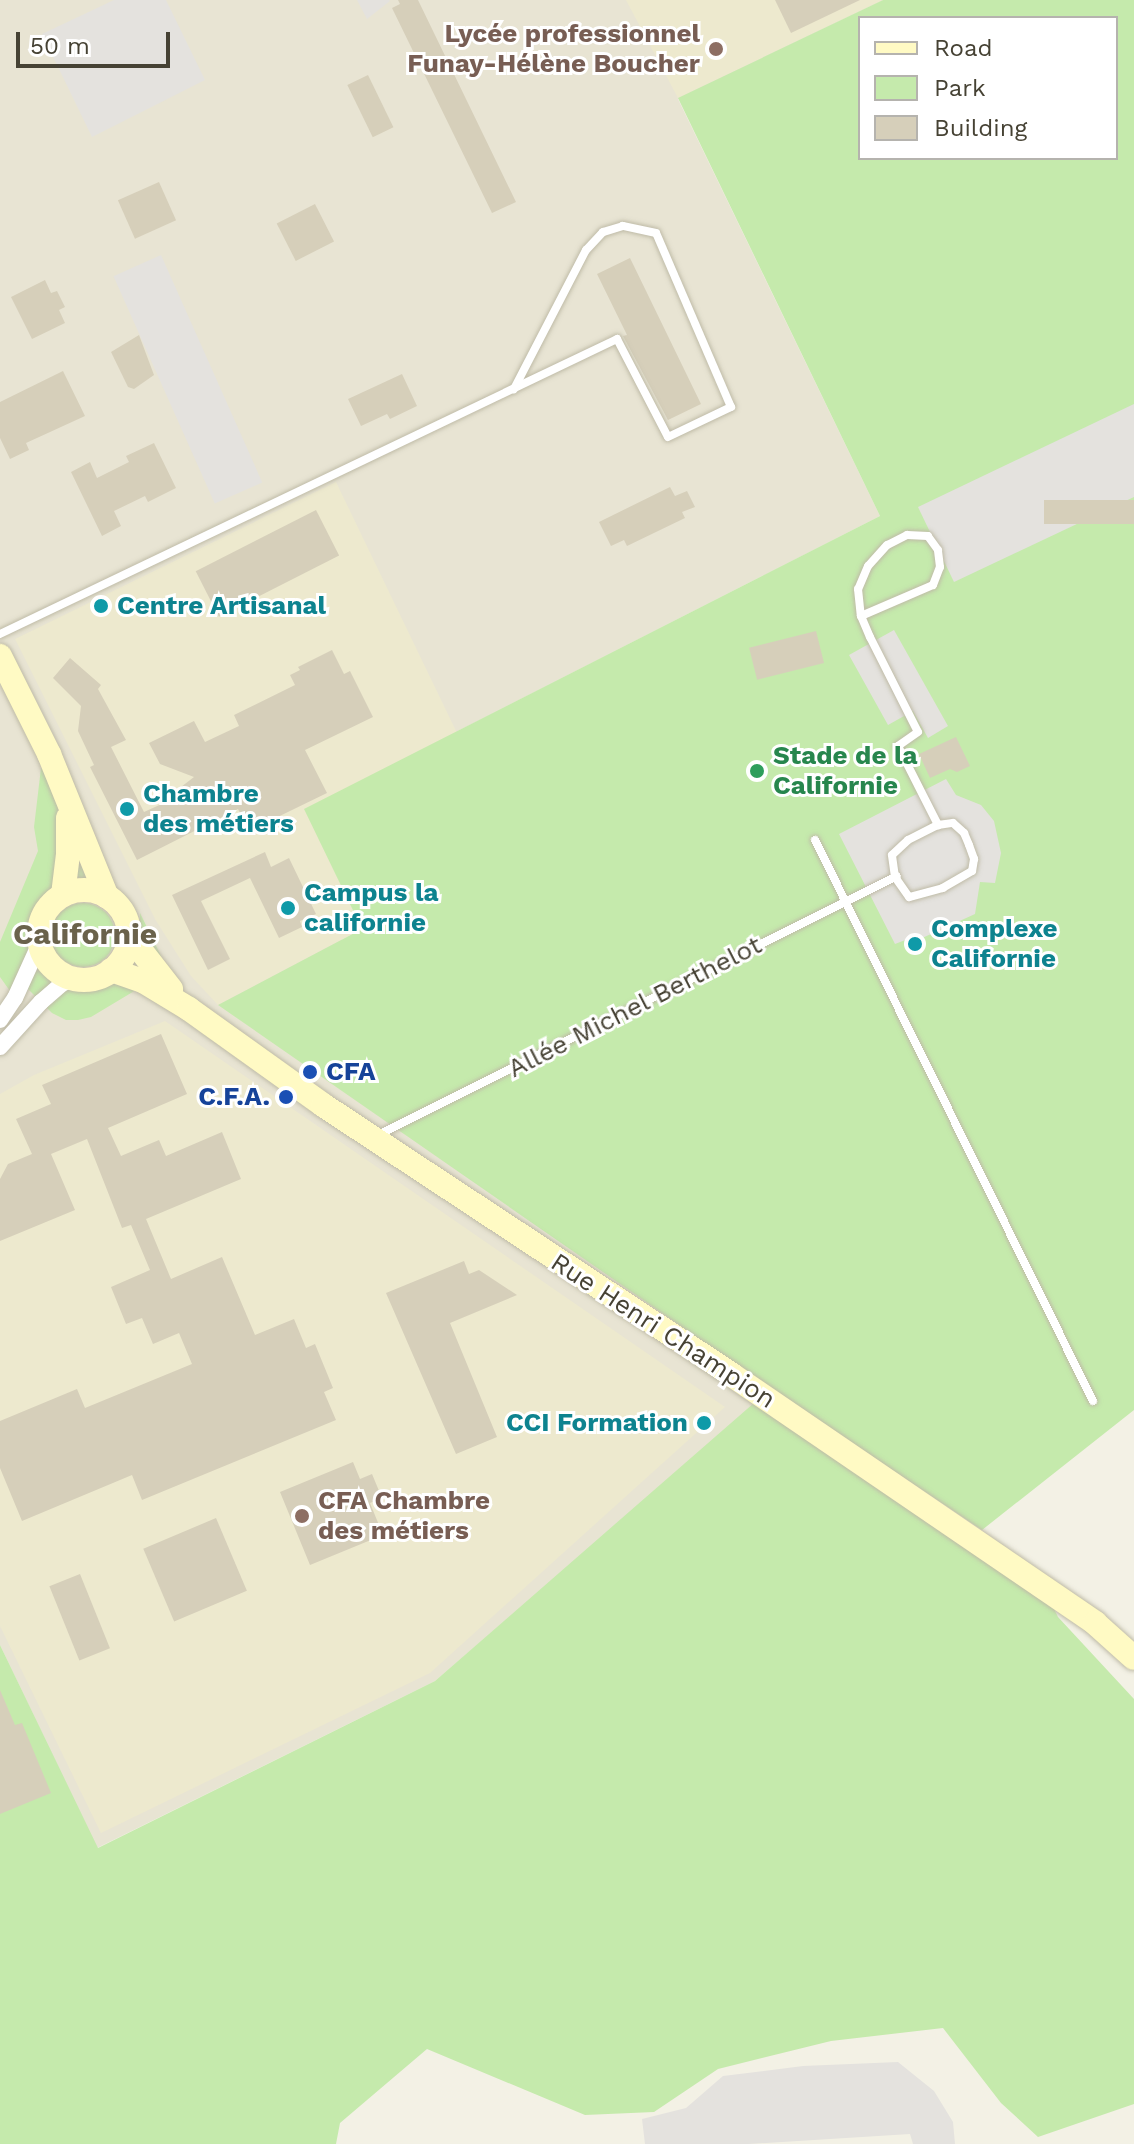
<!DOCTYPE html>
<html>
<head>
<meta charset="utf-8">
<style>
	body { margin:0 }
	#map { position:relative; width:1134px; height:2144px; overflow:hidden; background:#f3f1e5; font-family:"Work Sans",sans-serif }
	div>[style] { position:absolute }
	[style*='--x'] { left:calc(var(--x)*1px); top:calc(var(--y)*1px); width:calc(var(--w)*1px); rotate:calc(var(--a)*1deg) }
	.residential>* { inset:0; background:#e8e4d3 }
	.education>* { inset:0; background:#ede9ce }
	.green>* { inset:0; background:#c5eaac }
	.round { border-radius:50% }
	.parking>* { inset:0; background:#e4e2de; transform-origin:0 0 }
	.building>* { inset:0; background:#d6cfba; transform-origin:0 0 }
	.roads { filter:drop-shadow(0 0 2px #bfbba7) drop-shadow(0 0 2px #bfbba7) }
	.lane>* { height:8px; margin:-4px; padding:0 4px; transform-origin:4px; border-radius:4px; background:#fff }
	.street>* { height:16px; margin:-8px; padding:0 8px; transform-origin:8px; border-radius:8px; background:#fff }
	.secondary>* { height:24px; margin:-12px; padding:0 12px; transform-origin:12px; border-radius:12px; background:#fffac4 }
	.secondary>.ring { margin:-12px; padding:0; box-sizing:content-box; background:none; border:24px solid #fffac4; border-radius:50% }
	.dots>* { width:22px; height:22px; translate:-50% -50%; box-sizing:border-box; border:4px solid #fff; border-radius:50% }
	span { translate:-50% -50%; white-space:nowrap; text-align:center; line-height:1.15; -webkit-text-stroke:6px #fff; paint-order:stroke }
	.education-label { font-size:26px; color:#785e54; font-weight:700 }
	.right { translate:-100% -50%; text-align:right }
	.left { translate:0 -50%; text-align:left }
	.culture-label { font-size:26px; color:#0d838f; font-weight:700 }
	.leisure-label { font-size:26px; color:#27864d; font-weight:700 }
	.street-label { font-size:26px; color:#464234 }
	.transit-label { font-size:26px; color:#164399; font-weight:700 }
	.quarter-label { font-size:30px; color:#6a624b; font-weight:700 }
	.legend { position:absolute; left:858px; top:16px; width:260px; height:144px; box-sizing:border-box; background:#fff; border:2px solid #b5b3ae; margin:0; padding:10px 14px; list-style:none; font-size:24px; color:#464234 }
	.legend li { display:flex; align-items:center; gap:16px; height:40px }
	.legend b { width:40px; border:2px solid #b5b3ae }
	.scale { position:absolute; left:16px; top:32px; width:154px; height:36px; box-sizing:border-box; border:4px solid #464234; border-top:0; padding-left:10px; font-size:24px; line-height:28px; white-space:nowrap; color:#464234; -webkit-text-stroke:6px #fff; paint-order:stroke }
</style>
</head>
<body>
<div id="map">
	<div class="residential">
		<div style="clip-path:polygon(0 0,883px 0,678px 99px,880px 516px,305px 809px,395px 1126px,773px 1390px,435px 1681px,97px 1848px,0 1645px)"></div>
	</div>
	<div class="education">
		<div style="clip-path:polygon(626px 0,883px 0,678px 98px)"></div>
		<div style="clip-path:polygon(336px 482px,457px 733px,305px 809px,362px 929px,218px 1005px,191px 976px,155px 919px,15px 639px)"></div>
		<div style="clip-path:polygon(165px 1021px,725px 1407px,430px 1673px,101px 1833px,0 1626px,0 1094px,34px 1075px)"></div>
	</div>
	<div class="green">
		<div style="clip-path:polygon(evenodd,883px 0,1134px 0,1134px 1410px,982px 1530px,773px 1390px,218px 1005px,362px 929px,304px 809px,880px 516px,678px 98px,883px 0,860px 18px,1116px 18px,1116px 158px,860px 158px,860px 18px)"></div>
		<div style="clip-path:polygon(41px 768px,68px 798px,92px 891px,70px 892px,46px 910px,39px 936px,44px 956px,68px 977px,87px 979px,101px 976px,119px 962px,126px 949px,139px 948px,140px 913px,161px 956px,136px 990px,91px 1017px,78px 1020px,66px 1020px,52px 1013px,23px 984px,15px 998px,0 977px,0 942px,38px 851px,34px 827px)"></div>
		<div class="round" style="left:51px;top:903px;width:64px;height:64px"></div>
		<div style="clip-path:polygon(762px 1396px,1045px 1590px,1058px 1617px,1134px 1699px,1134px 2104px,1038px 2137px,1001px 2103px,943px 2028px,831px 2041px,718px 2069px,654px 2112px,585px 2115px,427px 2049px,340px 2123px,336px 2144px,0 2144px,0 1645px,98px 1848px,435px 1681px)"></div>
	</div>
	<div class="parking">
		<div style="clip-path:polygon(114px 0,166px 0,205px 80px,92px 137px,42px 34px)"></div>
		<div style="clip-path:polygon(357px 0,389px 0,390px 1px,367px 19px)"></div>
		<div style="left:161px;top:255px;width:249px;height:52px;rotate:66deg"></div>
		<div style="clip-path:polygon(1134px 404px,1134px 497px,954px 582px,918px 507px)"></div>
		<div style="clip-path:polygon(894px 630px,948px 726px,928px 738px,913px 711px,888px 725px,849px 655px)"></div>
		<div style="clip-path:polygon(946px 779px,956px 795px,981px 805px,994px 821px,1001px 853px,995px 883px,980px 882px,975px 914px,920px 939px,913px 937px,895px 944px,839px 834px)"></div>
		<div style="clip-path:polygon(898px 2062px,934px 2091px,953px 2122px,955px 2144px,913px 2144px,910px 2134px,748px 2144px,645px 2144px,642px 2119px,686px 2108px,723px 2076px,803px 2066px)"></div>
	</div>
	<div class="building">
		<div style="clip-path:polygon(398px 0,418px 0,516px 202px,492px 213px,392px 8px,400px 4px)"></div>
		<div style="clip-path:polygon(775px 0,860px 0,791px 33px)"></div>
		<div style="left:368px;top:75px;width:58px;height:23px;rotate:64deg"></div>
		<div style="left:159px;top:182px;width:42px;height:45px;rotate:66deg"></div>
		<div style="left:315px;top:204px;width:42px;height:43px;rotate:63deg"></div>
		<div style="clip-path:polygon(630px 258px,701px 404px,668px 420px,623px 336px,627px 335px,597px 274px)"></div>
		<div style="clip-path:polygon(45px 280px,51px 293px,57px 291px,65px 307px,59px 310px,65px 323px,32px 339px,11px 297px)"></div>
		<div style="clip-path:polygon(139px 335px,154px 375px,134px 389px,128px 387px,111px 352px)"></div>
		<div style="clip-path:polygon(63px 371px,85px 416px,26px 443px,29px 450px,10px 459px,0 438px,0 402px)"></div>
		<div style="clip-path:polygon(402px 374px,417px 406px,390px 419px,387px 414px,361px 426px,348px 399px)"></div>
		<div style="clip-path:polygon(154px 443px,176px 488px,148px 502px,145px 496px,114px 511px,121px 526px,102px 536px,71px 472px,90px 462px,97px 478px,129px 462px,126px 456px)"></div>
		<div style="clip-path:polygon(670px 487px,675px 496px,687px 491px,695px 507px,682px 512px,685px 518px,627px 546px,624px 540px,611px 546px,599px 522px)"></div>
		<div style="left:1134px;top:500px;width:24px;height:90px;rotate:90deg"></div>
		<div style="left:316px;top:510px;width:51px;height:135px;rotate:63deg"></div>
		<div style="left:816px;top:631px;width:33px;height:69px;rotate:76deg"></div>
		<div style="clip-path:polygon(332px 650px,344px 674px,350px 671px,373px 717px,305px 750px,327px 793px,249px 831px,238px 809px,137px 860px,90px 767px,94px 765px,78px 731px,81px 706px,53px 678px,70px 658px,101px 685px,98px 689px,126px 740px,111px 747px,144px 812px,177px 797px,181px 787px,194px 777px,160px 764px,149px 743px,194px 721px,205px 742px,239px 726px,234px 715px,295px 685px,290px 675px,300px 670px,298px 667px)"></div>
		<div style="clip-path:polygon(956px 737px,970px 766px,957px 772px,950px 769px,930px 778px,919px 754px)"></div>
		<div style="clip-path:polygon(265px 852px,271px 867px,289px 858px,316px 914px,300px 921px,302px 927px,279px 938px,250px 878px,201px 901px,230px 959px,208px 970px,172px 895px)"></div>
		<div style="clip-path:polygon(161px 1034px,187px 1094px,108px 1128px,121px 1156px,159px 1140px,166px 1156px,222px 1132px,241px 1179px,146px 1219px,171px 1279px,222px 1257px,255px 1335px,294px 1319px,306px 1348px,315px 1344px,333px 1388px,324px 1392px,336px 1420px,142px 1500px,132px 1475px,22px 1521px,0 1468px,0 1421px,77px 1389px,85px 1408px,192px 1364px,179px 1333px,153px 1344px,142px 1318px,126px 1324px,111px 1287px,150px 1270px,131px 1225px,122px 1228px,87px 1139px,51px 1154px,75px 1210px,0 1241px,0 1179px,8px 1164px,32px 1154px,16px 1119px,51px 1104px,42px 1085px)"></div>
		<div style="clip-path:polygon(464px 1261px,469px 1274px,479px 1270px,517px 1295px,450px 1323px,497px 1437px,456px 1454px,386px 1293px)"></div>
		<div style="clip-path:polygon(353px 1462px,360px 1479px,372px 1474px,382px 1498px,370px 1503px,383px 1535px,310px 1565px,280px 1492px)"></div>
		<div style="left:216px;top:1518px;width:79px;height:79px;rotate:67deg"></div>
		<div style="left:80px;top:1574px;width:80px;height:33px;rotate:68deg"></div>
		<div style="clip-path:polygon(0 1690px,15px 1725px,22px 1723px,51px 1793px,0 1814px)"></div>
	</div>
	<div class="roads">
		<div class="lane">
			<div style="--x:861;--y:616;--w:78;--a:-23.3"></div>
			<div style="--x:933;--y:585;--w:19;--a:-69"></div>
			<div style="--x:940;--y:567;--w:17;--a:-97"></div>
			<div style="--x:938;--y:550;--w:17;--a:-126"></div>
			<div style="--x:928;--y:536;--w:21;--a:-177"></div>
			<div style="--x:907;--y:535;--w:22;--a:153"></div>
			<div style="--x:887;--y:545;--w:28;--a:132"></div>
			<div style="--x:868;--y:566;--w:25;--a:113"></div>
			<div style="--x:858;--y:589;--w:27;--a:84"></div>
			<div style="--x:861;--y:616;--w:23;--a:67"></div>
			<div style="--x:870;--y:637;--w:106;--a:63.2"></div>
			<div style="--x:918;--y:732;--w:24;--a:145"></div>
			<div style="--x:898;--y:746;--w:89;--a:63.1"></div>
			<div style="--x:0;--y:634;--w:684;--a:-25.55"></div>
			<div style="--x:617;--y:339;--w:110;--a:62.5"></div>
			<div style="--x:668;--y:437;--w:70;--a:-25.5"></div>
			<div style="--x:731;--y:407;--w:189;--a:-113.3"></div>
			<div style="--x:656;--y:233;--w:34;--a:-168"></div>
			<div style="--x:623;--y:226;--w:21;--a:163"></div>
			<div style="--x:603;--y:232;--w:25;--a:133"></div>
			<div style="--x:586;--y:250;--w:157;--a:117.4"></div>
			<div style="--x:953;--y:823;--w:15;--a:42"></div>
			<div style="--x:964;--y:833;--w:13;--a:67"></div>
			<div style="--x:969;--y:845;--w:15;--a:70"></div>
			<div style="--x:974;--y:859;--w:12;--a:99"></div>
			<div style="--x:972;--y:871;--w:34;--a:150"></div>
			<div style="--x:943;--y:888;--w:35;--a:165"></div>
			<div style="--x:909;--y:897;--w:24;--a:-125"></div>
			<div style="--x:895;--y:877;--w:22;--a:-98"></div>
			<div style="--x:892;--y:855;--w:22;--a:-43"></div>
			<div style="--x:908;--y:840;--w:34;--a:-27"></div>
			<div style="--x:938;--y:825;--w:15;--a:-8"></div>
			<div style="--x:815;--y:840;--w:626;--a:63.64"></div>
			<div style="--x:376;--y:1136;--w:582;--a:-26.52"></div>
		</div>
		<div class="street">
			<div style="--x:0;--y:1020;--w:27;--a:-56"></div>
			<div style="--x:15;--y:998;--w:60;--a:-65.6"></div>
			<div style="--x:0;--y:1047;--w:61;--a:-47.7"></div>
			<div style="--x:41;--y:1002;--w:29;--a:-41"></div>
			<div style="--x:63;--y:983;--w:15;--a:-16"></div>
		</div>
		<div class="secondary">
			<div style="--x:0;--y:656;--w:110;--a:63.4"></div>
			<div style="--x:49;--y:754;--w:154;--a:67.9"></div>
			<div class="ring" style="left:39px;top:890px;width:66px;height:66px"></div>
			<div style="--x:63;--y:895;--w:39;--a:-83"></div>
			<div style="--x:68;--y:856;--w:38;--a:-90"></div>
			<div style="--x:128;--y:934;--w:70;--a:52"></div>
			<div style="--x:111;--y:970;--w:34;--a:19"></div>
			<div style="--x:143;--y:981;--w:54;--a:31.3"></div>
			<div style="--x:189;--y:1009;--w:165;--a:35.6"></div>
			<div style="--x:323;--y:1105;--w:490;--a:33.4"></div>
			<div style="--x:732;--y:1375;--w:440;--a:34.3"></div>
			<div style="--x:1095;--y:1623;--w:52;--a:41.9"></div>
		</div>
	</div>
	<div class="dots">
		<div style="left:716px;top:49px;background:#8d6e63"></div>
		<div style="left:101px;top:606px;background:#0f9aa8"></div>
		<div style="left:757px;top:771px;background:#2e9e5b"></div>
		<div style="left:127px;top:809px;background:#0f9aa8"></div>
		<div style="left:288px;top:908px;background:#0f9aa8"></div>
		<div style="left:915px;top:944px;background:#0f9aa8"></div>
		<div style="left:310px;top:1072px;background:#1a4fb4"></div>
		<div style="left:286px;top:1097px;background:#1a4fb4"></div>
		<div style="left:704px;top:1423px;background:#0f9aa8"></div>
		<div style="left:302px;top:1516px;background:#8d6e63"></div>
	</div>
	<div class="education-label">
		<span class="right" style="left:700px;top:49px">Lycée professionnel<br>Funay-Hélène Boucher</span>
		<span class="left" style="left:318px;top:1516px">CFA Chambre<br>des métiers</span>
	</div>
	<div class="culture-label">
		<span class="left" style="left:117px;top:606px">Centre Artisanal</span>
		<span class="left" style="left:143px;top:809px">Chambre<br>des métiers</span>
		<span class="left" style="left:304px;top:908px">Campus la<br>californie</span>
		<span class="left" style="left:931px;top:944px">Complexe<br>Californie</span>
		<span class="right" style="left:688px;top:1423px">CCI Formation</span>
	</div>
	<div class="leisure-label">
		<span class="left" style="left:773px;top:771px">Stade de la<br>Californie</span>
	</div>
	<div class="street-label">
		<span style="left:635px;top:1007px;rotate:-27deg">Allée Michel Berthelot</span>
		<span style="left:663px;top:1331px;rotate:33deg">Rue Henri Champion</span>
	</div>
	<div class="transit-label">
		<span class="left" style="left:326px;top:1072px">CFA</span>
		<span class="right" style="left:270px;top:1097px">C.F.A.</span>
	</div>
	<div class="quarter-label">
		<span style="left:85px;top:934px">Californie</span>
	</div>
	<ul class="legend">
	<li><b style="height:10px;background:#fffac4"></b>Road</li>
	<li><b style="height:22px;background:#c5eaac"></b>Park</li>
	<li><b style="height:22px;background:#d6cfba"></b>Building</li>
	</ul>
	<div class="scale">50 m</div>
</div>
</body>
</html>
